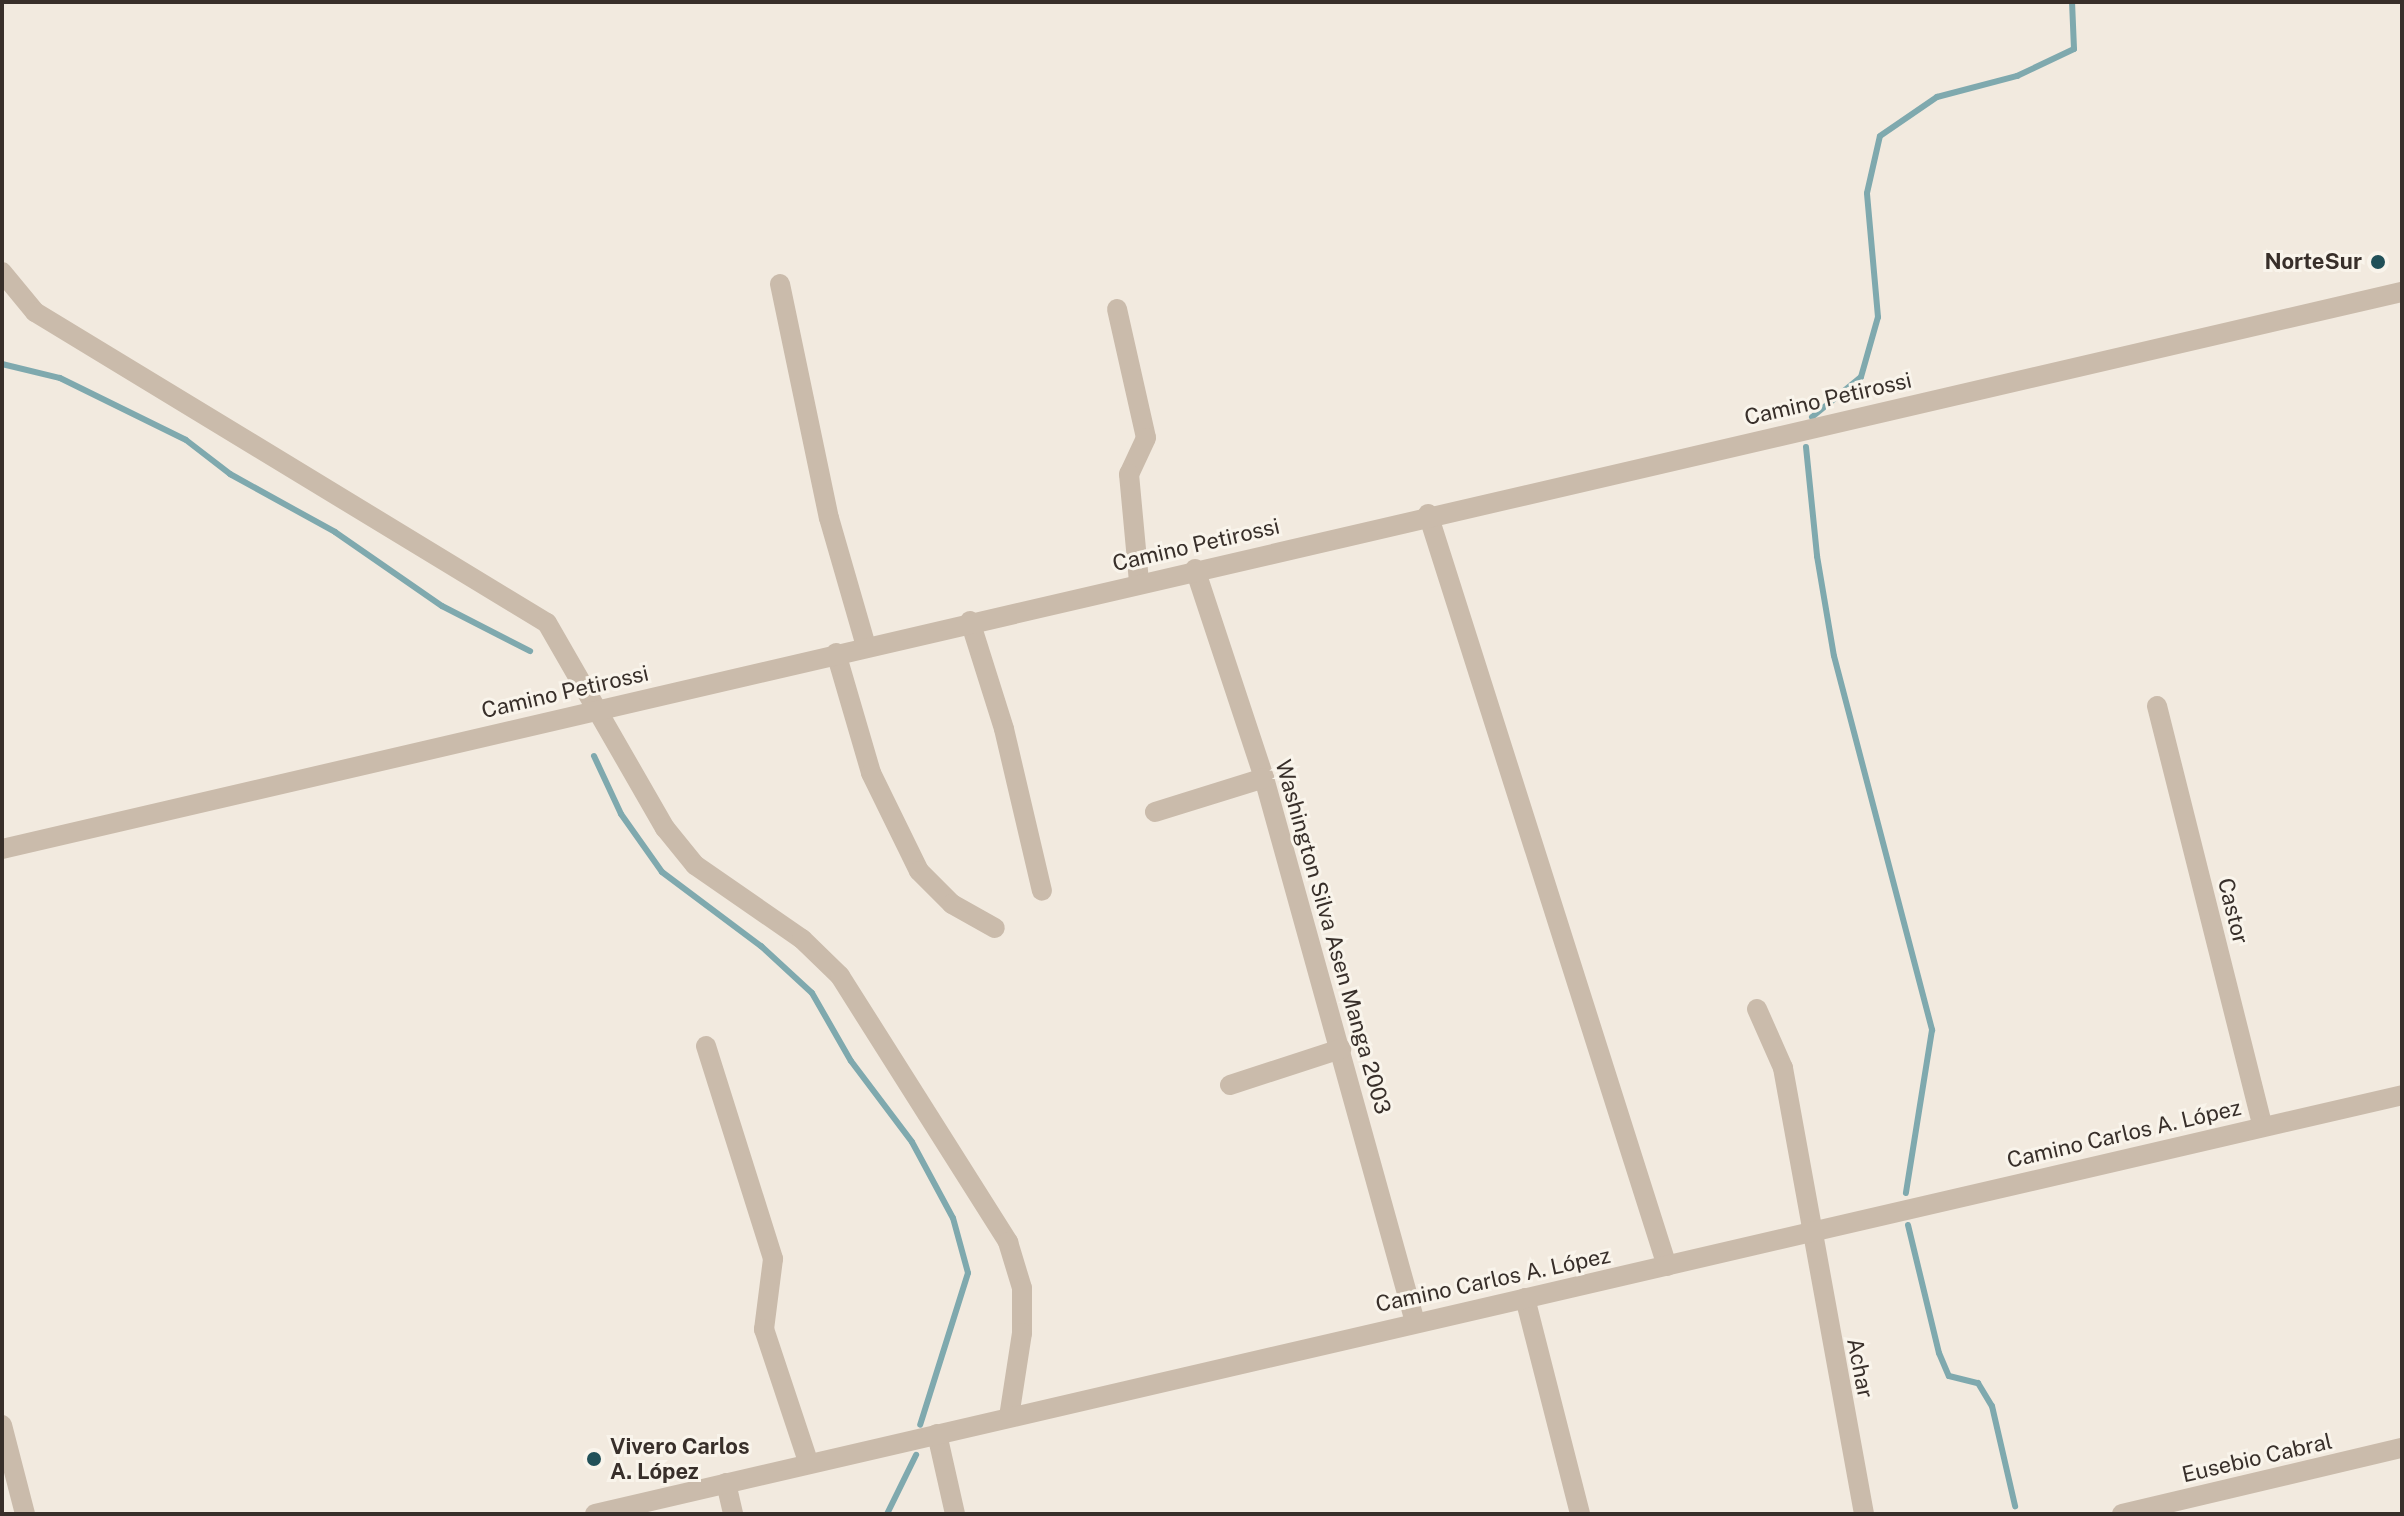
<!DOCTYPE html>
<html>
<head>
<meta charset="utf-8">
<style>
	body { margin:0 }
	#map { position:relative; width:2404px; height:1516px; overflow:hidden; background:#f2eadf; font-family:"Public Sans",sans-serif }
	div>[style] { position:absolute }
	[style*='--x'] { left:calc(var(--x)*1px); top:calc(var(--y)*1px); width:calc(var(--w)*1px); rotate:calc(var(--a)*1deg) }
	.stream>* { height:6px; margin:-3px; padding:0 3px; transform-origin:3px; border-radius:3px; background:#7fa9ae }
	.minor>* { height:20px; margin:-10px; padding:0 10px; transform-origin:10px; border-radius:10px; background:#cabbab }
	.dots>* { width:22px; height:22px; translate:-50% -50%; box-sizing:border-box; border:4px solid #f9f4eb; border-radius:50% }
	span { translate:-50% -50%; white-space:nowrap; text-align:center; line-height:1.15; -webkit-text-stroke:6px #f9f4eb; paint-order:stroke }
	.poi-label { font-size:22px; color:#382f2a; font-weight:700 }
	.right { translate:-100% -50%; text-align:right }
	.left { translate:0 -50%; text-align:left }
	.street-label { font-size:22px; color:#382f2a }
	.frame { position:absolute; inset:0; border:4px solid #382f2a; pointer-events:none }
</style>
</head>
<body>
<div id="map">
	<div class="stream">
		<i style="--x:2;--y:364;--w:60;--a:13.6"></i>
		<i style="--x:60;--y:378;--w:140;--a:26.2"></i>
		<i style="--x:186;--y:440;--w:56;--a:37.7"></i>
		<i style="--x:230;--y:474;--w:120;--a:28.9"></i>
		<i style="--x:335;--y:532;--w:130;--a:34.7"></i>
		<i style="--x:442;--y:606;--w:99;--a:27.1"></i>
		<i style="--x:1812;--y:417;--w:63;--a:-39.2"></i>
		<i style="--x:1861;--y:377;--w:62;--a:-74.2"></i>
		<i style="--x:1878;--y:317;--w:124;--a:-95.1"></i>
		<i style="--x:1867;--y:193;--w:58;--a:-77.2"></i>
		<i style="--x:1880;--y:136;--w:69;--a:-34.4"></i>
		<i style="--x:1937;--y:97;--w:83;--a:-14.7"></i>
		<i style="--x:2017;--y:76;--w:63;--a:-25.3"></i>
		<i style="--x:2074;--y:49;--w:47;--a:-92.4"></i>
		<i style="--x:1806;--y:447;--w:110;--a:84.2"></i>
		<i style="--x:1817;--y:556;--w:101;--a:80.4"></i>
		<i style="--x:1834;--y:656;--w:387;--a:75.3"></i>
		<i style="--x:1932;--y:1030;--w:165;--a:99.1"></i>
		<i style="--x:594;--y:756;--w:64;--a:65"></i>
		<i style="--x:621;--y:814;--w:71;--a:54.7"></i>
		<i style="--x:662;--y:872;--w:124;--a:36.8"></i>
		<i style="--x:761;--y:946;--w:69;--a:42.7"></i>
		<i style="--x:812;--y:993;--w:78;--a:60.2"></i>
		<i style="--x:851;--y:1061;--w:101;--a:53"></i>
		<i style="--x:912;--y:1142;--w:86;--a:61.7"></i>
		<i style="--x:953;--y:1218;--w:57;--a:74.7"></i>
		<i style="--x:968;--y:1273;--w:159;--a:107.5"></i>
		<i style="--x:1908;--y:1225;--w:132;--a:76.4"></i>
		<i style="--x:1939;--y:1353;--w:25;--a:67"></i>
		<i style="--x:1949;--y:1376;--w:30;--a:14"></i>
		<i style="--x:1978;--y:1383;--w:27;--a:59"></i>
		<i style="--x:1992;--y:1406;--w:103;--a:77"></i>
		<i style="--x:887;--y:1514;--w:66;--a:-63.8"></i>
	</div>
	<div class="minor">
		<i style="--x:2;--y:272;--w:52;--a:50.5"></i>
		<i style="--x:35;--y:312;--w:599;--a:31.28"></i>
		<i style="--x:547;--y:623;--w:237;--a:60.1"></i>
		<i style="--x:665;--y:828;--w:48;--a:51"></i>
		<i style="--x:695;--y:865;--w:130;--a:34.7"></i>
		<i style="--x:802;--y:939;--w:53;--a:44.2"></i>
		<i style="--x:840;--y:976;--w:315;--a:57.7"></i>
		<i style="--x:1008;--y:1242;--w:48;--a:73.1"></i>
		<i style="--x:1022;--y:1288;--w:45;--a:90"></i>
		<i style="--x:1022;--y:1333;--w:85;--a:98.8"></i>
		<i style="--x:780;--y:284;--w:239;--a:78.2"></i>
		<i style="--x:829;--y:518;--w:133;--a:73.9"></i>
		<i style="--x:1117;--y:309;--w:132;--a:77.3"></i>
		<i style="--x:1146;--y:438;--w:40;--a:115"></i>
		<i style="--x:1129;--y:474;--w:108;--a:84.7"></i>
		<i style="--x:1428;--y:514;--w:789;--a:72.37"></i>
		<i style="--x:1195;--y:569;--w:220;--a:71.7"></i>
		<i style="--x:1264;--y:778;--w:565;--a:74.49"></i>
		<i style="--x:970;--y:621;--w:113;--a:72.5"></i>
		<i style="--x:1004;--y:729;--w:166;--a:76.8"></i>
		<i style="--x:836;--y:653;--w:125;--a:73.7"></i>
		<i style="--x:871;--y:773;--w:109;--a:63.9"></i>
		<i style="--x:919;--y:871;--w:47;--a:45"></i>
		<i style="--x:952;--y:904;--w:49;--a:29.2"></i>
		<i style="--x:2157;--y:706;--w:434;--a:75.9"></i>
		<i style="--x:1155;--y:812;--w:114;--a:-17.3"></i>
		<i style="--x:2;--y:849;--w:2464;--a:-13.07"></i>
		<i style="--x:1757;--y:1009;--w:64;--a:66.2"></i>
		<i style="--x:1783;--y:1068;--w:453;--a:79.7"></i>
		<i style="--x:706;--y:1046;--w:223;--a:72.5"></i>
		<i style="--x:773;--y:1259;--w:71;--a:97.3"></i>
		<i style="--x:764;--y:1329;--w:142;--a:71.6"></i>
		<i style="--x:1230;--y:1085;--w:117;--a:-18"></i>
		<i style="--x:1525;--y:1298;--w:223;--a:75.7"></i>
		<i style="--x:2;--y:1425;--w:92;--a:75.5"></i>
		<i style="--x:937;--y:1434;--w:82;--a:77.3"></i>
		<i style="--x:726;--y:1483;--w:32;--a:77"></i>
		<i style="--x:595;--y:1514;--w:1855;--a:-13.05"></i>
		<i style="--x:2122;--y:1514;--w:288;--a:-13.3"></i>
	</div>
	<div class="dots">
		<i style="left:2378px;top:262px;background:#215058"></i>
		<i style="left:594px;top:1459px;background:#215058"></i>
	</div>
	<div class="poi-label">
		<span class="right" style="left:2362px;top:262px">NorteSur</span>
		<span class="left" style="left:610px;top:1459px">Vivero Carlos<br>A. López</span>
	</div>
	<div class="street-label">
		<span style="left:1828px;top:399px;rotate:-13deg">Camino Petirossi</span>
		<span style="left:1196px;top:545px;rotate:-13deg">Camino Petirossi</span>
		<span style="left:565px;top:692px;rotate:-13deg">Camino Petirossi</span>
		<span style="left:2233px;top:911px;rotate:76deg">Castor</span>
		<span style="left:1333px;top:937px;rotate:74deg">Washington Silva Asen Manga 2003</span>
		<span style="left:2124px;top:1134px;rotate:-13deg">Camino Carlos A. López</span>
		<span style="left:1493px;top:1280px;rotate:-12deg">Camino Carlos A. López</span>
		<span style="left:1860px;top:1368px;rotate:79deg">Achar</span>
		<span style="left:2257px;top:1458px;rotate:-13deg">Eusebio Cabral</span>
	</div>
	<div class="frame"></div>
</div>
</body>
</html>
